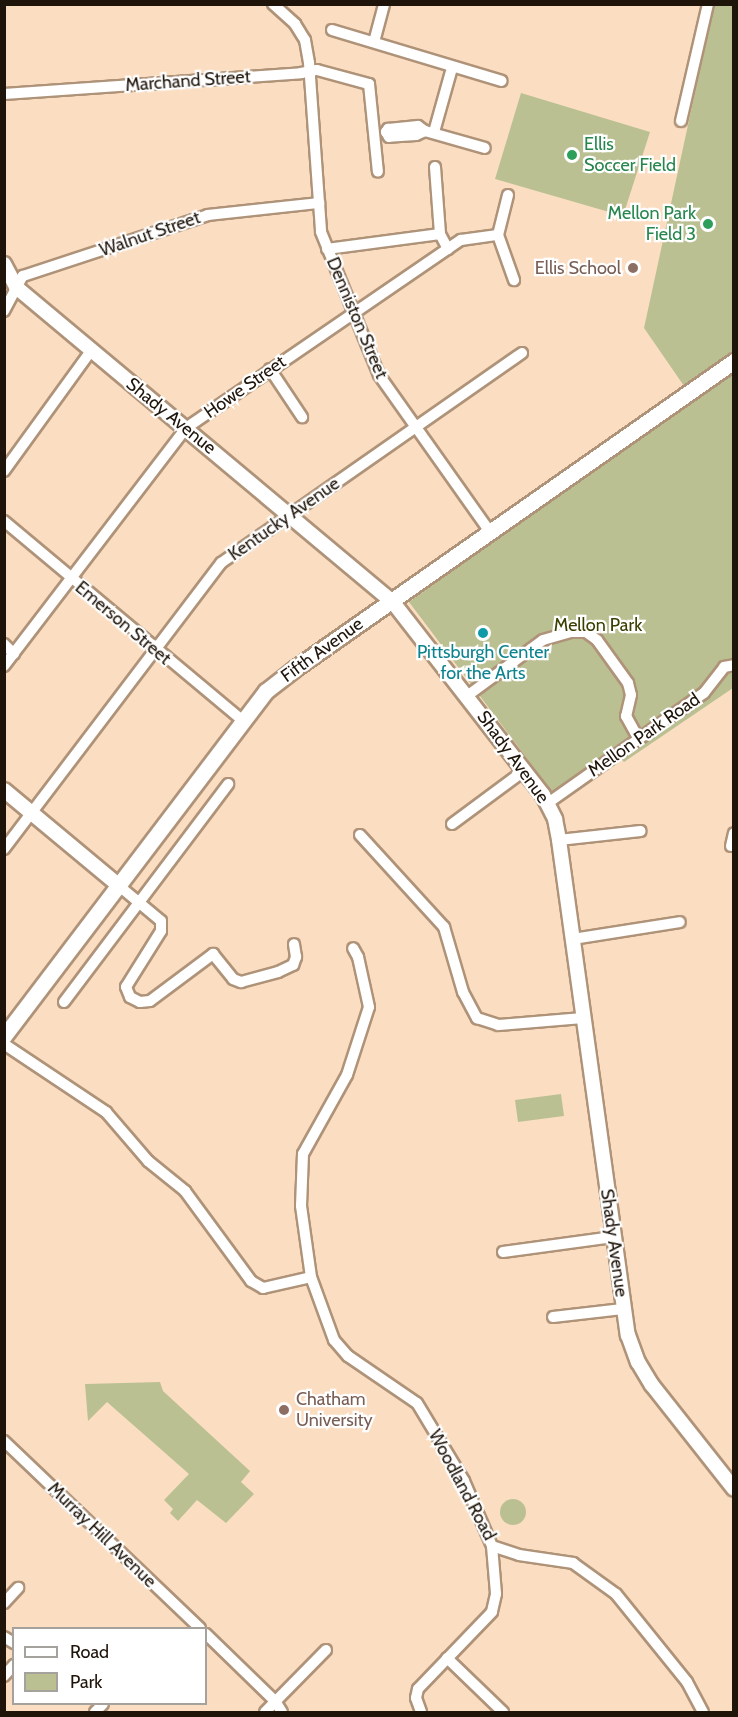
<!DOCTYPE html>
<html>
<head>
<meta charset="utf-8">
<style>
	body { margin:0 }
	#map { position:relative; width:738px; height:1717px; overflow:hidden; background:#fbdec2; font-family:Cabin,sans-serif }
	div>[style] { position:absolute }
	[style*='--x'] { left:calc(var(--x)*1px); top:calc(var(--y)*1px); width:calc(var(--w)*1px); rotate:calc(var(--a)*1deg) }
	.green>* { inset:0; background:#bbc092 }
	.round { border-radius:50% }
	.roads { filter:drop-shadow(2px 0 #af9379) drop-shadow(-2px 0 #af9379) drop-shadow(0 2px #af9379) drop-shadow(0 -2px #af9379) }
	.minor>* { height:10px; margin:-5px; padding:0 5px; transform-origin:5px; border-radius:5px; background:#fff }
	.major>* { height:14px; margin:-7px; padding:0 7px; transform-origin:7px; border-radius:7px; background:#fff }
	.highway>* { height:15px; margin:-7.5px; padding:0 7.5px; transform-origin:7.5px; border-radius:7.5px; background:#fff }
	.dots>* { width:16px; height:16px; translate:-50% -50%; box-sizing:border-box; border:3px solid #fff; border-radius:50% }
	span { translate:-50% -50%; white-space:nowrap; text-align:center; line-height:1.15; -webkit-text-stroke:4.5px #fff; paint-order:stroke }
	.street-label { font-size:18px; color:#1e140a }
	.leisure-label { font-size:18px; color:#27864d }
	.left { translate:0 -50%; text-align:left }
	.right { translate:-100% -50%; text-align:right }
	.education-label { font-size:18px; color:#785e54 }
	.park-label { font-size:18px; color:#3b3e00 }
	.culture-label { font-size:18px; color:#0d838f }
	.frame { position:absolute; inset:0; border:6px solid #1e140a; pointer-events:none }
	.legend { position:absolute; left:12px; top:1627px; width:195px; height:78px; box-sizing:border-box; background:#fff; border:2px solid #a5a19d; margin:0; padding:8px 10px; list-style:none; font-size:18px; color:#1e140a }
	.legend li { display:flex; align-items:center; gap:12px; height:30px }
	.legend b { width:30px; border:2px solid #a5a19d }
</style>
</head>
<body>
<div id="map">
	<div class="green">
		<i style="clip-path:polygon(714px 5px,733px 5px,733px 688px,624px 762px,620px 758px,559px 801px,409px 602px,693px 399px,644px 328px)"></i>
		<i style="clip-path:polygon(521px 93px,650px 132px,623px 216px,495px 179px)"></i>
		<i style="clip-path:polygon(561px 1094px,564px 1116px,518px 1122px,515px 1100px)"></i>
		<i style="clip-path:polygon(160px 1382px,163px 1391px,250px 1471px,241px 1482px,254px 1494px,226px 1523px,197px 1500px,178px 1521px,170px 1513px,173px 1509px,164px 1500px,189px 1474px,107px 1402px,88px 1421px,85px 1384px)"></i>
		<i class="round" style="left:500px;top:1499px;width:26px;height:26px"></i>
	</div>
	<div class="roads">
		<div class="minor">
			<i style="--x:273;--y:4;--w:30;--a:42"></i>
			<i style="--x:295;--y:24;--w:19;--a:58"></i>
			<i style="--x:305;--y:40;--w:23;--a:80"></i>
			<i style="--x:309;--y:63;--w:169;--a:85.9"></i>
			<i style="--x:321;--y:232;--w:154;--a:67.9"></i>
			<i style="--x:379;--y:375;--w:192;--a:54.7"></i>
			<i style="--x:332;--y:30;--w:177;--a:16.7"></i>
			<i style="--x:374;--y:42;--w:39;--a:-75"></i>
			<i style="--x:4;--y:94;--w:298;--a:-4"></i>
			<i style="--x:301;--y:73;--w:16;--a:-11"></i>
			<i style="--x:317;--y:70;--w:54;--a:15.1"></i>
			<i style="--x:369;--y:84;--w:88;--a:84.2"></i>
			<i style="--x:681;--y:121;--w:120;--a:-77"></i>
			<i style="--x:425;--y:131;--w:10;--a:156"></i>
			<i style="--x:416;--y:135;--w:27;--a:176"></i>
			<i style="--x:389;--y:137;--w:6;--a:-121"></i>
			<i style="--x:386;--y:132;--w:4;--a:-56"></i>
			<i style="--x:388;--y:129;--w:30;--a:-6"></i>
			<i style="--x:418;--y:126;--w:9;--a:36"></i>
			<i style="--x:425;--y:131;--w:62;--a:15.8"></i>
			<i style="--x:434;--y:132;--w:66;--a:-74.3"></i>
			<i style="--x:435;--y:167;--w:67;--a:85.7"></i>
			<i style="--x:440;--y:234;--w:17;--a:62"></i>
			<i style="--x:508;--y:195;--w:41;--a:104"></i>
			<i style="--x:498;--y:235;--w:48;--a:70.4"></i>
			<i style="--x:327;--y:249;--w:114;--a:-7.6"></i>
			<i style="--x:4;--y:311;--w:40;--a:-62"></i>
			<i style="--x:23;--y:276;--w:195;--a:-18.2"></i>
			<i style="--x:208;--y:215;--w:112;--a:-6.2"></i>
			<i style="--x:270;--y:369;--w:58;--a:56.3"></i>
			<i style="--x:4;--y:471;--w:148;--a:-54.1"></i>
			<i style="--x:4;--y:521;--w:313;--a:39.9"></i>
			<i style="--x:4;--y:644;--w:14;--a:45"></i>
			<i style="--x:4;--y:666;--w:300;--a:-52.6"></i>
			<i style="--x:186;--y:428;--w:333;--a:-34.4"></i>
			<i style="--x:461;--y:240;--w:37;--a:-8"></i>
			<i style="--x:467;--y:696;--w:94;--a:-36.4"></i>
			<i style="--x:543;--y:640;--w:29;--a:-16"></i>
			<i style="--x:571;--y:632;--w:15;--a:0"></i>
			<i style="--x:586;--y:632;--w:14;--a:36"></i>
			<i style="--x:597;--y:640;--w:53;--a:54.2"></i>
			<i style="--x:628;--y:683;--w:12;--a:76"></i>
			<i style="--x:631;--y:695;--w:22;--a:103"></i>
			<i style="--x:626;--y:716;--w:26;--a:61"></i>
			<i style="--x:548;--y:803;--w:191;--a:-35.2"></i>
			<i style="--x:704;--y:693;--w:33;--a:-52"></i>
			<i style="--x:724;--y:667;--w:10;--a:-11"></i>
			<i style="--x:452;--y:824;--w:91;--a:-36.5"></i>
			<i style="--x:360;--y:835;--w:125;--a:47.6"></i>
			<i style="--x:444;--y:927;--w:68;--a:73.7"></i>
			<i style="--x:463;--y:992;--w:30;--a:62"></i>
			<i style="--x:477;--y:1018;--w:22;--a:18"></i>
			<i style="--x:498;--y:1025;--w:86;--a:-4.7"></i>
			<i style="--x:559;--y:840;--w:82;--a:-6.3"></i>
			<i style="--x:731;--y:846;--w:13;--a:-77"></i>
			<i style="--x:4;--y:849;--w:359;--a:-52.8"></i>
			<i style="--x:221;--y:563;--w:367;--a:-34.9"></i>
			<i style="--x:118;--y:885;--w:56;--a:39.9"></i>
			<i style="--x:161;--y:921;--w:10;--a:90"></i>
			<i style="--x:161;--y:931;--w:66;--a:122"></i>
			<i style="--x:126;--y:987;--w:11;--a:68"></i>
			<i style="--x:130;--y:997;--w:11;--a:27"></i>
			<i style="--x:140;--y:1002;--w:10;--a:-6"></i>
			<i style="--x:150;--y:1001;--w:79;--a:-36.7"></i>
			<i style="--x:213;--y:954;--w:32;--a:51"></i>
			<i style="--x:233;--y:979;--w:9;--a:21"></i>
			<i style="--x:241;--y:982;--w:38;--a:-15"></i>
			<i style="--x:278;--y:972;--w:17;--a:-25"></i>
			<i style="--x:293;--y:965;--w:9;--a:-69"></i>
			<i style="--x:296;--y:957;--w:13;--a:-99"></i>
			<i style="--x:573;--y:939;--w:108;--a:-9"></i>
			<i style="--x:64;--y:1002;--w:273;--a:-53"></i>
			<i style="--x:4;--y:1044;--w:123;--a:33.7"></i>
			<i style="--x:106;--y:1112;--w:65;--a:49.4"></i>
			<i style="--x:148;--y:1161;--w:48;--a:39"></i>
			<i style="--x:185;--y:1191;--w:112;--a:53.7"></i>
			<i style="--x:251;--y:1281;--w:14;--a:30"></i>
			<i style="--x:263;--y:1288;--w:49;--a:-12.9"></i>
			<i style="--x:311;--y:1277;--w:67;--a:69.9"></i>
			<i style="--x:334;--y:1340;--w:21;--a:49"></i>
			<i style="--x:348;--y:1356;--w:83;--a:34.3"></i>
			<i style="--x:417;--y:1403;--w:91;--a:58.9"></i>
			<i style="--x:464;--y:1481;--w:71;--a:66.7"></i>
			<i style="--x:492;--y:1546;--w:48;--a:85.2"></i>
			<i style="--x:496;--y:1594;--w:18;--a:103"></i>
			<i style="--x:492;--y:1612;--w:107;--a:133.9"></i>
			<i style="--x:418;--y:1689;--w:9;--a:103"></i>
			<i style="--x:416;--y:1698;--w:15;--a:70"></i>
			<i style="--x:503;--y:1252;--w:111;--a:-7.8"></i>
			<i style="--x:311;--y:1277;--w:72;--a:-98"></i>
			<i style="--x:301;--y:1206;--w:52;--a:-87.8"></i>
			<i style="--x:303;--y:1154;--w:90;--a:-60.9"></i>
			<i style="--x:347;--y:1075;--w:71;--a:-72.1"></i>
			<i style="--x:369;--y:1007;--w:51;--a:-102.4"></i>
			<i style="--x:358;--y:957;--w:10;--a:-119"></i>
			<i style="--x:553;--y:1317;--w:70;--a:-6.5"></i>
			<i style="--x:4;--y:1441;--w:271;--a:43.7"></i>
			<i style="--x:492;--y:1546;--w:28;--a:18"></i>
			<i style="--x:519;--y:1555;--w:55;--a:8.4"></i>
			<i style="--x:573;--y:1563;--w:53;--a:35.8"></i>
			<i style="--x:616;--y:1594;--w:113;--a:51.1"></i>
			<i style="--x:687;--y:1682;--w:34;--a:62"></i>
			<i style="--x:4;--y:1603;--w:21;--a:-47"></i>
			<i style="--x:206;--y:1634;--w:96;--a:44.2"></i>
			<i style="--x:275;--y:1701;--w:13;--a:58"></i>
			<i style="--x:4;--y:1637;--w:12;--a:31"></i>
			<i style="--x:447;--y:1658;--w:78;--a:44"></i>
			<i style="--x:4;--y:1676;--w:15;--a:-48"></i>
			<i style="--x:95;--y:1712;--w:11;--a:-45"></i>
			<i style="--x:265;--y:1712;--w:87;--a:-45.5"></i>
		</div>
		<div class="major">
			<i style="--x:4;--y:264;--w:26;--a:62"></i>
			<i style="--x:16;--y:287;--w:490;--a:39.9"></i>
			<i style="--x:392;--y:601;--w:246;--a:52.1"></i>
			<i style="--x:543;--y:795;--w:27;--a:63"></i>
			<i style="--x:555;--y:819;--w:21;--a:79"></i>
			<i style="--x:559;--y:840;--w:500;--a:82.1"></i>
			<i style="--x:628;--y:1335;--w:29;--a:70"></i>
			<i style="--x:638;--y:1362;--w:27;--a:59"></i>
			<i style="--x:652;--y:1385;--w:132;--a:51.7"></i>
			<i style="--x:4;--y:790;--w:148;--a:39.8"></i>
		</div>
		<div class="highway">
			<i style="--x:4;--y:1036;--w:433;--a:-52.8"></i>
			<i style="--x:266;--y:691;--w:36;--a:-38"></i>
			<i style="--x:294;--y:669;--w:537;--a:-34.99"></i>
		</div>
	</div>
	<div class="dots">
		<i style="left:572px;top:155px;background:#2e9e5b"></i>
		<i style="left:708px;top:224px;background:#2e9e5b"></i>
		<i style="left:633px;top:268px;background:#8d6e63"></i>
		<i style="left:483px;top:633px;background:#0f9aa8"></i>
		<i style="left:284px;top:1410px;background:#8d6e63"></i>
	</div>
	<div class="street-label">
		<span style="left:188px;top:81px;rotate:-4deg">Marchand Street</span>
		<span style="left:150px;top:234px;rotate:-19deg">Walnut Street</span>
		<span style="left:357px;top:318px;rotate:67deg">Denniston Street</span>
		<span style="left:245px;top:387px;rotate:-35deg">Howe Street</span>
		<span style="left:171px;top:416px;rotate:39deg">Shady Avenue</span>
		<span style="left:284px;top:519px;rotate:-35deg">Kentucky Avenue</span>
		<span style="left:123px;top:623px;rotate:40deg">Emerson Street</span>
		<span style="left:322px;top:650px;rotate:-36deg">Fifth Avenue</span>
		<span style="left:644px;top:735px;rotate:-35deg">Mellon Park Road</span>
		<span style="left:513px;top:757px;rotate:54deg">Shady Avenue</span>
		<span style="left:614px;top:1243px;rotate:82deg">Shady Avenue</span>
		<span style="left:462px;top:1485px;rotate:62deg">Woodland Road</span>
		<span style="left:102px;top:1535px;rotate:44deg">Murray Hill Avenue</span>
	</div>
	<div class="leisure-label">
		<span class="left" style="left:584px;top:155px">Ellis<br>Soccer Field</span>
		<span class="right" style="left:696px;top:224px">Mellon Park<br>Field 3</span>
	</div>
	<div class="education-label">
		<span class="right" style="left:621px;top:268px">Ellis School</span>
		<span class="left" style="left:296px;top:1410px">Chatham<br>University</span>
	</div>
	<div class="park-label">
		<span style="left:598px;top:625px">Mellon Park</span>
	</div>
	<div class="culture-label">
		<span style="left:483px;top:663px">Pittsburgh Center<br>for the Arts</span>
	</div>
	<div class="frame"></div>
	<ul class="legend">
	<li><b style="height:8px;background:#fff"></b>Road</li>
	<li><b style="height:16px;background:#bbc092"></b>Park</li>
	</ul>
</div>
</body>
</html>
